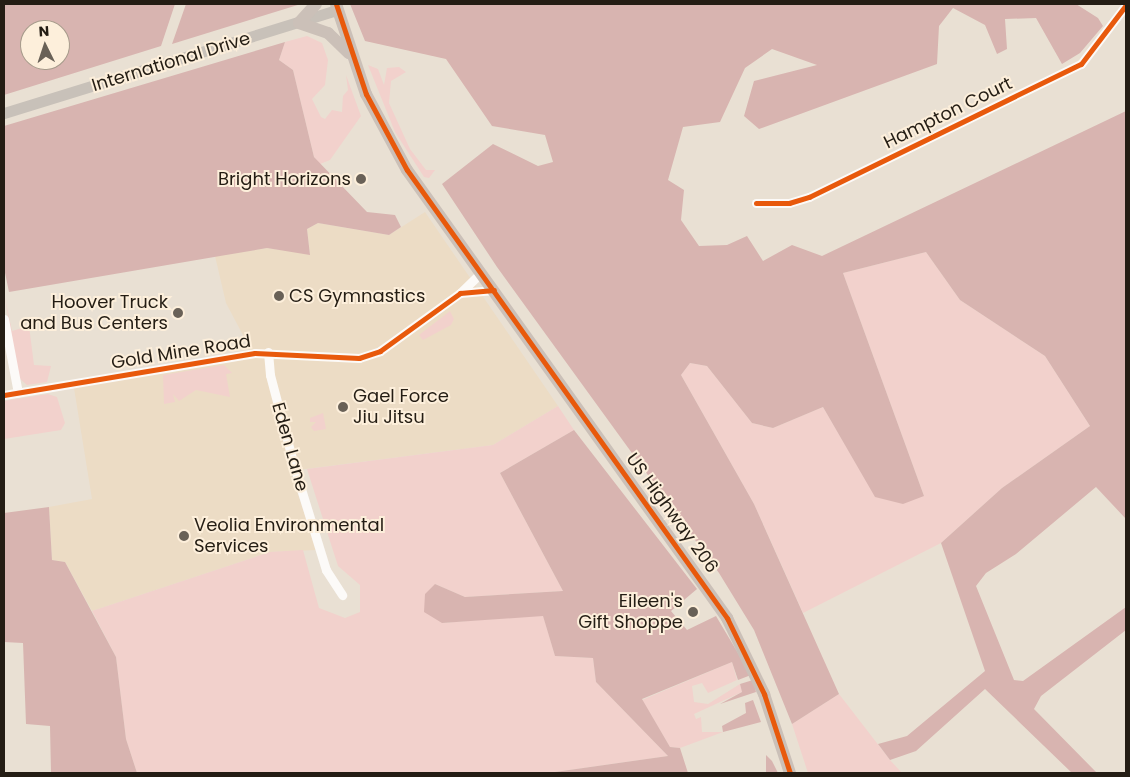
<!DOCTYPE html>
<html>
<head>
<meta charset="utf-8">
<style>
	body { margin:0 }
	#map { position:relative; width:1130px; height:777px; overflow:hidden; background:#e9e0d3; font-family:Poppins,sans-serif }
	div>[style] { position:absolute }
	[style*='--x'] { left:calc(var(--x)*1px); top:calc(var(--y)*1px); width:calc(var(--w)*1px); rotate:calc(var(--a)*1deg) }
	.built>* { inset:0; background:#ecdcc5 }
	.green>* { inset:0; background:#f2d1cc }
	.forest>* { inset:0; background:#d8b4b0 }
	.minor>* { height:9px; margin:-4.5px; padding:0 4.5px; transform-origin:4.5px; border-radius:4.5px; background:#fcfaf8 }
	.major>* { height:11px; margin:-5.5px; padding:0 5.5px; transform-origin:5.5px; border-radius:5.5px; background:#c8c1b9 }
	.highway>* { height:12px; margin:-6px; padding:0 6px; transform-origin:6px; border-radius:6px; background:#cbc0b8 }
	.cycleway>* { height:5px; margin:-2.5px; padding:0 2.5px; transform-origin:2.5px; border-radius:2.5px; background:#e8590c }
	.dots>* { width:14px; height:14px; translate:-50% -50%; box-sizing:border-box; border:2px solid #fdefdb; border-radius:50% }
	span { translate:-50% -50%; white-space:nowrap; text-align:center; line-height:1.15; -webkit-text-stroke:4px #fdefdb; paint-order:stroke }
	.street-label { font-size:18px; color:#241d14 }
	.poi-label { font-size:18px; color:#241d14 }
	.right { translate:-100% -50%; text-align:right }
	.left { translate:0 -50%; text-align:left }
	.frame { position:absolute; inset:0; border:5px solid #241d14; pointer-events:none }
	.north { position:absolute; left:20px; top:20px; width:50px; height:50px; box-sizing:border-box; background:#fdefdb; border:1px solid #a69b8b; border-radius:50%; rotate:356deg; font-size:14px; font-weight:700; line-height:20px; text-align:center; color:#241d14 }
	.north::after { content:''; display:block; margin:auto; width:18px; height:22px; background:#696157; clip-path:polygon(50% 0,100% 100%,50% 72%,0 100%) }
</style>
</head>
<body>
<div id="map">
	<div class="built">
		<i style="clip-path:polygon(425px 212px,558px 406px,493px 445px,290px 471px,317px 550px,270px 552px,92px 611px,65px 562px,52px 560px,49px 507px,92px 499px,74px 388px,254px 356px,226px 303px,215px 256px,267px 248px,310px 254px,307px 229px,318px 223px,389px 235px)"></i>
	</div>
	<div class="green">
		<i style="clip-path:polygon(307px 36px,322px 43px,328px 60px,325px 85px,312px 99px,321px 117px,325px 119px,332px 110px,342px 112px,343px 96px,348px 90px,346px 75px,361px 116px,330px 160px,320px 164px,314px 157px,293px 70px,279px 60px,285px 42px)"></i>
		<i style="clip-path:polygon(368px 65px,378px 69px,384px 85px,387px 68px,399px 67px,406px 72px,391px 81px,389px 103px,410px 149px,426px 170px,435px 170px,429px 178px,424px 177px,395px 132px)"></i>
		<i style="clip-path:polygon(926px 252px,960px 300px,1045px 356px,1090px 426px,1002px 488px,941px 543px,803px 613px,754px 504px,681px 375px,690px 363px,707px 366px,752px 423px,773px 428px,823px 407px,875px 496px,924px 496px,843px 273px)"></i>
		<i style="clip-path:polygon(4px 293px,12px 331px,29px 326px,34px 365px,51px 366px,47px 382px,27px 385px,19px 378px)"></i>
		<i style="clip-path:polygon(450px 311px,454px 319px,451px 325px,423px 340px,419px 335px)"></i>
		<i style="clip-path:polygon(224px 365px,232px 373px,226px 374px,230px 397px,196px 390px,179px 401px,173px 394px,175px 402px,164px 404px,163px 375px)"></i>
		<i style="clip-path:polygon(48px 394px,57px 397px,65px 423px,61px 430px,4px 439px,4px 401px)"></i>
		<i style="clip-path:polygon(558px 406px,574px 430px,500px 473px,563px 591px,465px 597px,435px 584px,442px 623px,543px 615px,555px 656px,593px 658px,596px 682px,668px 756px,548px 773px,137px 773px,126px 739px,116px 657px,92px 611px,270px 552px,303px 550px,319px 608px,345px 618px,360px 612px,360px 585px,338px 566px,307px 469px,493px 445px)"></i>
		<i style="clip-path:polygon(323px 413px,326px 429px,314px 431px,311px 427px,316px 422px,310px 422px,310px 418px)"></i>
		<i style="clip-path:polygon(732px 662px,737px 680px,708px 693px,702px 683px,692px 686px,694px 702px,708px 704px,740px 684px,742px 692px,694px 714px,696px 719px,701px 717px,702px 732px,723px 732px,680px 748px,670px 747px,642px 700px)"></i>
		<i style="clip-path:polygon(839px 694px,890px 760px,902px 773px,808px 773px,792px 724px)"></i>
	</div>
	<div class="forest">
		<i style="clip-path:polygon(evenodd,4px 4px,175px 4px,161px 46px,4px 95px,4px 4px,30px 30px,60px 30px,60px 60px,30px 60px,30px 30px)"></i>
		<i style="clip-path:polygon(186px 4px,301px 4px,172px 44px)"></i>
		<i style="clip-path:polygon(350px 4px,1076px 4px,1098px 18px,1103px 26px,1080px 53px,1062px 64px,1036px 18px,1005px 19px,1007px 49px,997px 54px,985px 25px,953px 8px,939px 26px,937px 64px,759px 129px,744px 116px,754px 81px,817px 65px,772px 49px,745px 68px,720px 122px,683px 127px,668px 180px,684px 190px,681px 220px,699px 246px,727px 245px,747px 236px,763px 261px,792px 245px,822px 256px,1126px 111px,1126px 519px,1096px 487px,1016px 554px,986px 573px,976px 586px,1014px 680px,1023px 681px,1126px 607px,1126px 630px,1041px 696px,1034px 709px,1097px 773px,1072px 773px,985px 689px,916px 751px,890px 760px,878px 744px,907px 736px,985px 671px,941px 543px,1002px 488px,1090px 426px,1045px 356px,960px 300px,926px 252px,843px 273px,924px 496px,903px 504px,875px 497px,823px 407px,773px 428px,752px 423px,707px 366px,690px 363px,681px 375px,754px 504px,839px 694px,792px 724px,754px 630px,719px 573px,497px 267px,442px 184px,493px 144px,538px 166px,553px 162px,545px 135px,492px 126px,446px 59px,365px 41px)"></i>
		<i style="clip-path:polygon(285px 42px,279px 60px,293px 70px,314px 157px,367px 212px,395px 215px,401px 227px,389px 235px,318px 223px,307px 229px,310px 255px,267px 248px,9px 292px,4px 268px,4px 126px)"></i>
		<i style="clip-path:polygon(574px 430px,697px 589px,671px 611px,687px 630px,716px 616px,751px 675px,738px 680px,732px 662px,642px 699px,670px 747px,680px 748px,688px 773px,548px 773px,668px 756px,596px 682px,593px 658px,555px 656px,543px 616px,442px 623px,424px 612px,425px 594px,435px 584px,465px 597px,563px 591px,500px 473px)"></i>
		<i style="clip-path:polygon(49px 507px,52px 560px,65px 562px,116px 657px,126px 739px,137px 773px,51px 773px,50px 726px,26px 724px,23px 643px,4px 642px,4px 513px)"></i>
		<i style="clip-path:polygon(753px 680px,756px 692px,720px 704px,742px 692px,740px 684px)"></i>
		<i style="clip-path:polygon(753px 700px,761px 722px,723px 732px,722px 726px,746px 713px,745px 703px)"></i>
		<i style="clip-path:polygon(766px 755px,772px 761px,778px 773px,766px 773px)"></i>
	</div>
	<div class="minor">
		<i style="--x:756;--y:203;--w:33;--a:0"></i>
		<i style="--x:789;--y:203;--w:21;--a:-17"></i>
		<i style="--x:809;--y:197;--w:303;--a:-26.1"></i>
		<i style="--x:1081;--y:64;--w:74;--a:-52.7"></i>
		<i style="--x:460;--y:293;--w:29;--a:-44"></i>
		<i style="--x:4;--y:319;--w:75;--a:79.3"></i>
		<i style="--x:268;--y:352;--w:23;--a:85"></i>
		<i style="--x:270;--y:375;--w:94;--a:75.2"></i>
		<i style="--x:294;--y:466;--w:109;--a:72.9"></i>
		<i style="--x:326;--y:570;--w:30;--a:57"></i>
		<i style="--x:4;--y:395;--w:254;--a:-9.5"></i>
		<i style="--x:255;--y:353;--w:104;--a:2.8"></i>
		<i style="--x:359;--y:358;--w:22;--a:-18"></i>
		<i style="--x:380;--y:351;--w:99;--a:-35.9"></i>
		<i style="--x:460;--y:293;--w:34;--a:-5"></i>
	</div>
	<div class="major">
		<i style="--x:4;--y:113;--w:349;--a:-17.2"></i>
	</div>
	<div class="highway">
		<i style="--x:316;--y:4;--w:25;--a:132"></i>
		<i style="--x:299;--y:23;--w:31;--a:19"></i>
		<i style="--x:328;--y:33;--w:29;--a:44"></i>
		<i style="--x:336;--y:4;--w:95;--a:71.6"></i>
		<i style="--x:366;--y:94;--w:86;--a:61.7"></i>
		<i style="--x:407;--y:170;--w:551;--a:54.46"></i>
		<i style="--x:727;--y:618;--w:85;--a:64"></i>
		<i style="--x:764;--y:694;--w:83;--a:71.8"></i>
	</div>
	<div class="cycleway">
		<i style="--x:336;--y:4;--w:95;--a:71.6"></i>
		<i style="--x:366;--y:94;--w:86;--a:61.7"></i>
		<i style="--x:407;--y:170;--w:551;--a:54.46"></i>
		<i style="--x:727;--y:618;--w:85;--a:64"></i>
		<i style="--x:764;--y:694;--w:83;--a:71.8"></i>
		<i style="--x:756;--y:203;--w:33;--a:0"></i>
		<i style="--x:789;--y:203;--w:21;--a:-17"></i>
		<i style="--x:809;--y:197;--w:303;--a:-26.1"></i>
		<i style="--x:1081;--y:64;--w:74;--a:-52.7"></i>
		<i style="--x:4;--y:395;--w:254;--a:-9.5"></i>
		<i style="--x:255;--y:353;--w:104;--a:2.8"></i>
		<i style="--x:359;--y:358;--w:22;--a:-18"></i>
		<i style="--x:380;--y:351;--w:99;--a:-35.9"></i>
		<i style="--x:460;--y:293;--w:34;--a:-5"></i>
	</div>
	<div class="dots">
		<i style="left:361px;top:179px;background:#696157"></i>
		<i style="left:279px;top:296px;background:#696157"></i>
		<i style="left:178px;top:313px;background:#696157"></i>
		<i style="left:343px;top:407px;background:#696157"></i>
		<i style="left:184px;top:536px;background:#696157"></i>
		<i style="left:693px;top:612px;background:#696157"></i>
	</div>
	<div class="street-label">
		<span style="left:171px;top:62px;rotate:-17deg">International Drive</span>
		<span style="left:948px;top:113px;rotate:-26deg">Hampton Court</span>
		<span style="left:181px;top:352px;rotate:-9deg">Gold Mine Road</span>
		<span style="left:290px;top:447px;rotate:74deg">Eden Lane</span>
		<span style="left:672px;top:513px;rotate:54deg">US Highway 206</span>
	</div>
	<div class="poi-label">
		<span class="right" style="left:351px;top:179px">Bright Horizons</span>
		<span class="left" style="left:289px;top:296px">CS Gymnastics</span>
		<span class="right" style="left:168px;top:313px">Hoover Truck<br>and Bus Centers</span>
		<span class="left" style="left:353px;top:407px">Gael Force<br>Jiu Jitsu</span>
		<span class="left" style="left:194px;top:536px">Veolia Environmental<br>Services</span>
		<span class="right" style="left:683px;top:612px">Eileen's<br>Gift Shoppe</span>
	</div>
	<div class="frame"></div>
	<div class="north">N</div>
</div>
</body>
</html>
